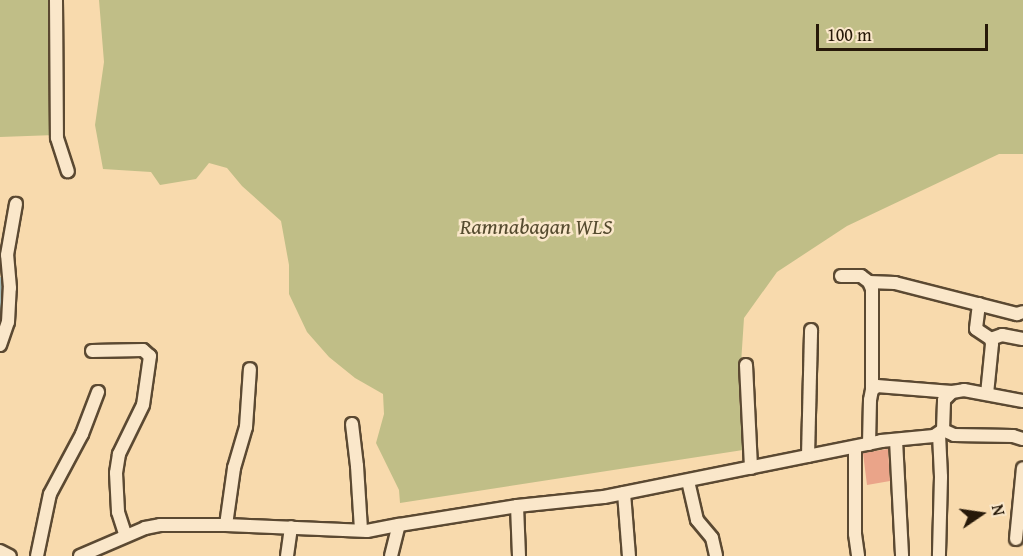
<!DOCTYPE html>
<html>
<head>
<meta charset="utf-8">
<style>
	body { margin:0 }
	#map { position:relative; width:1023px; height:556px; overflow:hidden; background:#f8daad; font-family:"Gentium Book Plus",serif }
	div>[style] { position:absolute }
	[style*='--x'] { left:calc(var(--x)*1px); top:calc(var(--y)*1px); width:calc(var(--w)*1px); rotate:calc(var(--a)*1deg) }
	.green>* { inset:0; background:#c0be87 }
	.water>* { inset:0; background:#a1b8b4 }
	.building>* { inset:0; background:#eaa489 }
	.roads { filter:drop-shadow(2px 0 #5b4932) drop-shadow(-2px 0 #5b4932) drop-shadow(0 2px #5b4932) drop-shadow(0 -2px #5b4932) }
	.street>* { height:12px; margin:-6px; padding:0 6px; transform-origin:6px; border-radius:6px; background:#fae7ca }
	span { translate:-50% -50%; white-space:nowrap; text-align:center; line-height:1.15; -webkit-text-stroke:5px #fae7ca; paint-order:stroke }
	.park-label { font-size:22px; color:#554b2f; font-style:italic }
	.north { position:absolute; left:951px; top:484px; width:60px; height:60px; -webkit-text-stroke:4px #fae7ca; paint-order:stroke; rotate:77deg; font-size:16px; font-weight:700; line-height:24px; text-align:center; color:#271909 }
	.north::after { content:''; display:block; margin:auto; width:21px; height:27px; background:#271909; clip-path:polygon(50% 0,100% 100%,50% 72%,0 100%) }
	.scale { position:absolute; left:816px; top:24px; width:172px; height:27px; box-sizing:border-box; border:3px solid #271909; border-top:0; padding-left:8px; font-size:18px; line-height:21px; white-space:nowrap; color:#271909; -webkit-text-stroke:4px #fae7ca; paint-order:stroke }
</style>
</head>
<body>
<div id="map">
	<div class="green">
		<i style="clip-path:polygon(0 0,52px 0,55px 135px,0 137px)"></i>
		<i style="clip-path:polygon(99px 0,1023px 0,1023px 154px,999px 154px,847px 226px,777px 272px,744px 318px,739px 394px,743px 450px,400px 503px,399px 490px,376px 443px,384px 414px,383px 394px,355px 378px,329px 357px,307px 332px,289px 294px,289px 265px,281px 221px,242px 186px,227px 168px,209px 163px,196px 179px,160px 185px,151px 172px,103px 169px,95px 125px,104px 62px)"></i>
	</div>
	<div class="water">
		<i style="clip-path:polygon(0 277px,6px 279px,7px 326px,0 331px)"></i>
	</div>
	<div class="building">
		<i style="clip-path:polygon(888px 449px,890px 481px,867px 485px,863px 453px)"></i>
	</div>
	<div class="roads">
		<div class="street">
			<i style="--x:56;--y:0;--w:138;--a:89.6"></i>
			<i style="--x:57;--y:138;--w:35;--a:72"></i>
			<i style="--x:841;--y:276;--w:20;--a:0"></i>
			<i style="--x:861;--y:276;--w:10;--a:37"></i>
			<i style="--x:869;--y:282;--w:8;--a:67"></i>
			<i style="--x:872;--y:289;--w:101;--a:90"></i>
			<i style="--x:869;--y:282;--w:26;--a:2"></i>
			<i style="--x:895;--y:283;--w:126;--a:14.3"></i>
			<i style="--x:1017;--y:314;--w:6;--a:-18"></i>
			<i style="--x:979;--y:304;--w:25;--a:97"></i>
			<i style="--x:976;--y:329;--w:18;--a:34"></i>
			<i style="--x:991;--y:339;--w:5;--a:79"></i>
			<i style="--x:992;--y:344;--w:50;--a:95.7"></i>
			<i style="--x:991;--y:339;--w:12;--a:-20"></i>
			<i style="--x:1002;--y:335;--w:21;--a:11"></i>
			<i style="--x:0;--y:345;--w:24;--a:-71"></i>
			<i style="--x:8;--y:322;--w:34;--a:-87"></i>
			<i style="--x:10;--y:288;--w:33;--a:-95"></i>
			<i style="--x:7;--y:255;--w:52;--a:-80"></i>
			<i style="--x:92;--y:351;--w:51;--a:-1.1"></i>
			<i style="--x:143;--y:350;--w:9;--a:41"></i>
			<i style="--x:150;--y:356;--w:49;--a:98.1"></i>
			<i style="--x:143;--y:405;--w:55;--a:116.1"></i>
			<i style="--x:119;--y:454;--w:19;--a:99"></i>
			<i style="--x:116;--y:473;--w:39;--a:87"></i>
			<i style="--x:118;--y:512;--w:25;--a:72"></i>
			<i style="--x:746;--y:365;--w:103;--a:87.2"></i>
			<i style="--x:352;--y:424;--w:42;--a:83.2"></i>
			<i style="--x:357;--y:466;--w:64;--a:86.4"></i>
			<i style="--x:943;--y:430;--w:12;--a:24"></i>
			<i style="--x:954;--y:435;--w:59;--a:1"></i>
			<i style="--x:1013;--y:436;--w:10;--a:17"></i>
			<i style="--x:939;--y:434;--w:43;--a:87.3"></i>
			<i style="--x:941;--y:477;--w:79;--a:91.5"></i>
			<i style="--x:896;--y:440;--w:116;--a:87"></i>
			<i style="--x:869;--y:444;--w:44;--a:-88.7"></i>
			<i style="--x:870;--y:400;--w:10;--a:-79"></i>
			<i style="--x:872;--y:390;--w:6;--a:-39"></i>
			<i style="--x:877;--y:386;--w:75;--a:4.6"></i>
			<i style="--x:855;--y:447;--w:87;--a:90"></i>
			<i style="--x:855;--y:534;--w:22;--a:82"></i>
			<i style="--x:808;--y:456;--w:126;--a:-88.6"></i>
			<i style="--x:688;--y:481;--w:40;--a:77"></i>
			<i style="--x:697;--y:520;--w:23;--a:50"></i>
			<i style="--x:712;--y:538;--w:18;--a:77"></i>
			<i style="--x:624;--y:493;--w:63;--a:85.5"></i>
			<i style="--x:517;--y:506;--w:50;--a:87.7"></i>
			<i style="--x:226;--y:525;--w:58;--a:-82"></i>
			<i style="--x:234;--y:468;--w:43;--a:-73.7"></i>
			<i style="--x:246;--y:427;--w:58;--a:-86.1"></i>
			<i style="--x:1016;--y:539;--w:71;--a:-84.4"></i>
			<i style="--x:0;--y:551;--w:11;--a:27"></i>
			<i style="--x:37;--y:556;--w:63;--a:-78.2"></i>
			<i style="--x:50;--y:494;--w:68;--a:-61.9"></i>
			<i style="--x:82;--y:434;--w:45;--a:-69.1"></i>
			<i style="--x:80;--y:556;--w:71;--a:-23.3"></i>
			<i style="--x:145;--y:528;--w:15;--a:-11"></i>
			<i style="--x:160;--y:525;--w:66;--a:0"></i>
			<i style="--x:226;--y:525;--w:141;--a:2.4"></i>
			<i style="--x:367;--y:531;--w:33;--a:-11"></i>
			<i style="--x:287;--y:556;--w:29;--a:-82"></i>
			<i style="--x:391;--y:556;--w:32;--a:-76"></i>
			<i style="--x:399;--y:525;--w:120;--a:-9.1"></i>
			<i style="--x:517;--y:506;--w:87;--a:-5.9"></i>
			<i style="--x:604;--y:497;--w:283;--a:-11.4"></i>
			<i style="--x:881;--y:441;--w:53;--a:-5.4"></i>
			<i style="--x:934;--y:436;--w:11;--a:-34"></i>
			<i style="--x:943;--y:430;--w:30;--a:-88"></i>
			<i style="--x:944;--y:400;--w:11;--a:-45"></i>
			<i style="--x:952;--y:392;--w:12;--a:-9"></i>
			<i style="--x:964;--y:390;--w:60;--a:10.6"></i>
		</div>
	</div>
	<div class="park-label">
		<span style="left:536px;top:227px">Ramnabagan WLS</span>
	</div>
	<div class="north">N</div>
	<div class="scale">100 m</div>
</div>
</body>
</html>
